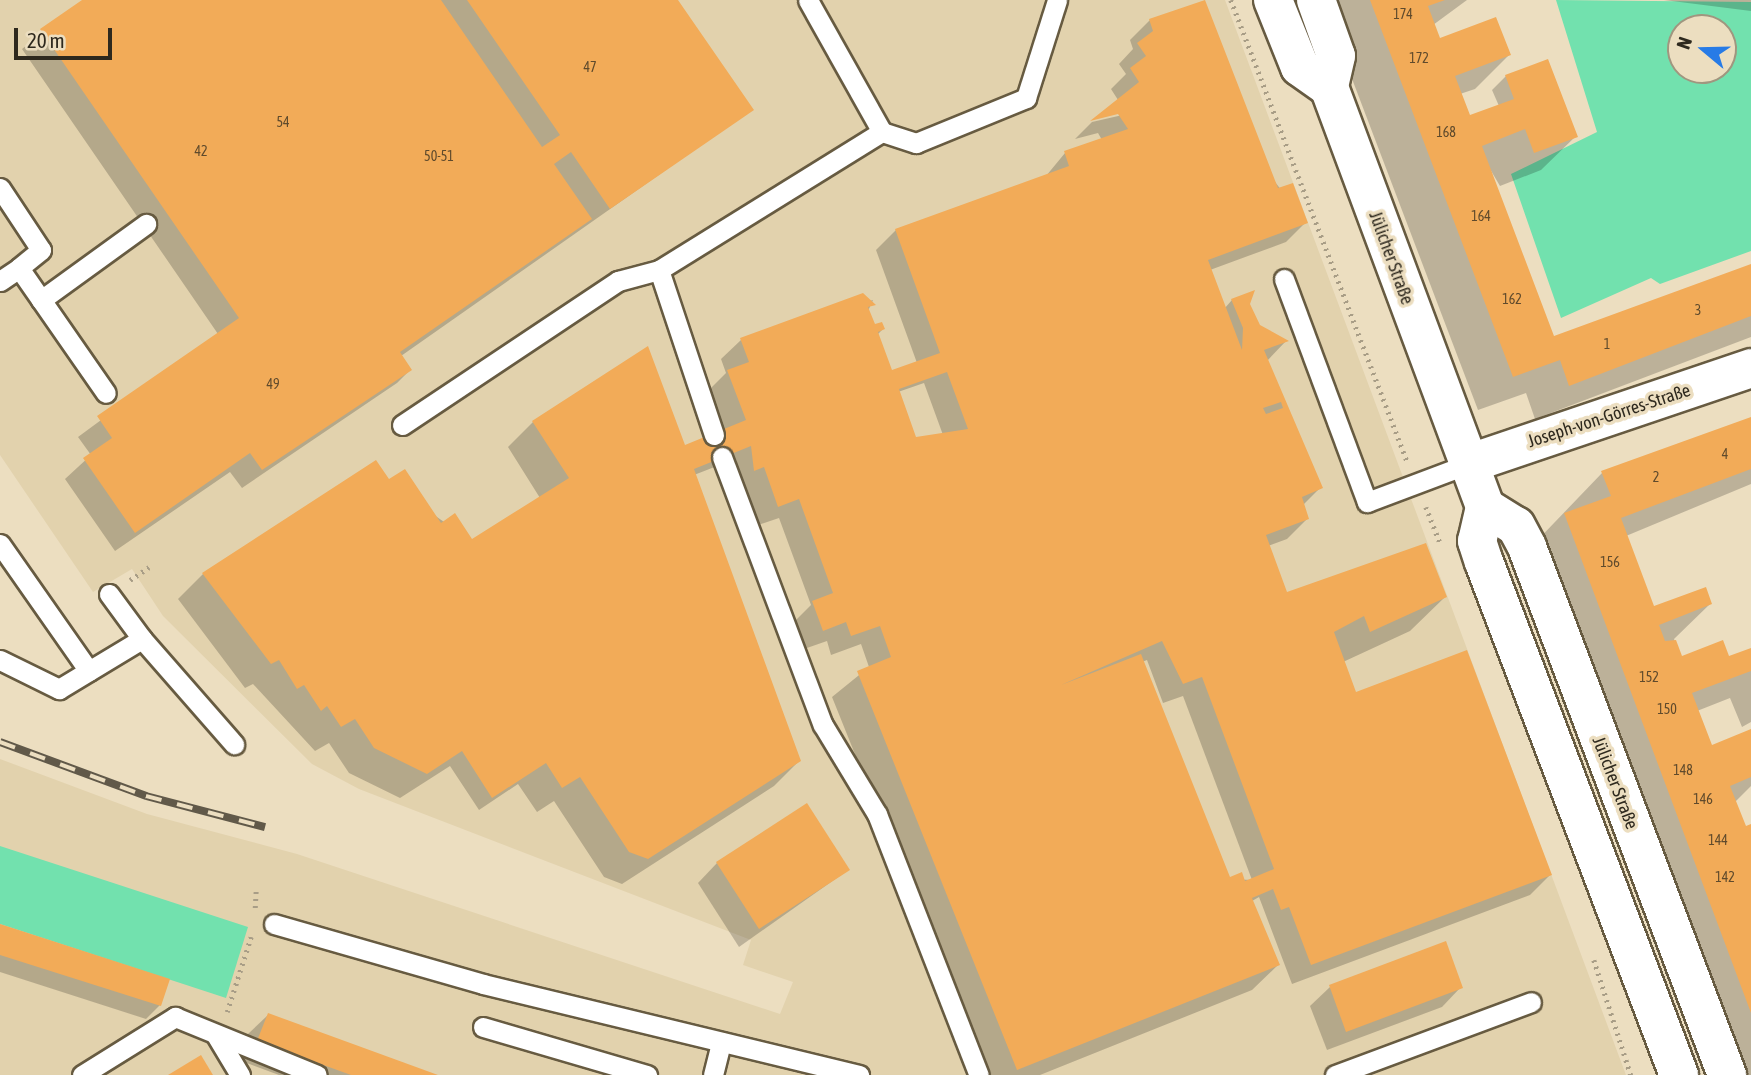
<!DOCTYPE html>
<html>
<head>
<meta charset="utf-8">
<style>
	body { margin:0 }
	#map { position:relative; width:1751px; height:1075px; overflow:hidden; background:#ecdec0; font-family:"Asap Condensed",sans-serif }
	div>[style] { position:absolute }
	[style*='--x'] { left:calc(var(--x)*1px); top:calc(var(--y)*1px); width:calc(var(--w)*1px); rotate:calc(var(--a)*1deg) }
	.built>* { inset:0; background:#e2d2ad }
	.green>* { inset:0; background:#72e1ae }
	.shadow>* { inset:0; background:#0003 }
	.building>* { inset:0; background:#f2ab58 }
	.path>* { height:4.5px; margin-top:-2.25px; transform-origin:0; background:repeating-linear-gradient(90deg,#a89d86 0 2px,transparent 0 7px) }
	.roads { filter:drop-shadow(2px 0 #675b41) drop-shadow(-2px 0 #675b41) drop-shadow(0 2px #675b41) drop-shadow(0 -2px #675b41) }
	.lane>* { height:19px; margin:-9.5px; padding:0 9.5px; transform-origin:9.5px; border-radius:9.5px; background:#fff }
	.secondary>* { height:38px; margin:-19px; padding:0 19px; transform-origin:19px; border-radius:19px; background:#fff }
	.rail>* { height:8px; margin-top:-4px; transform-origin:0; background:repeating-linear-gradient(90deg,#ecdec0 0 16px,#615949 0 32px); box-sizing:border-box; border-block:2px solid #615949 }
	span { translate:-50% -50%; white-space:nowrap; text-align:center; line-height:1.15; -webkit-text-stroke:7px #ecdec0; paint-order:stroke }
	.number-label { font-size:14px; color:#5f4a2c }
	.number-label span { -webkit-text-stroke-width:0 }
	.street-label { font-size:18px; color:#2e291e }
	.north { position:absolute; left:1667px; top:14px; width:70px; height:70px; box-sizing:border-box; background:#ecdec0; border:2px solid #a0967f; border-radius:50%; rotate:289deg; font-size:19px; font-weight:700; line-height:28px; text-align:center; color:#2e291e }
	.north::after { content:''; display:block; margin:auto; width:24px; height:32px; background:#277be6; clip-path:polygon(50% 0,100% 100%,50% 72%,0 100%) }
	.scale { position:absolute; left:14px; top:28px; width:98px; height:32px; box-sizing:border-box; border:4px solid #2e291e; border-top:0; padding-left:9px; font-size:21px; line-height:24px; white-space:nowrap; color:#2e291e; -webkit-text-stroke:5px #ecdec0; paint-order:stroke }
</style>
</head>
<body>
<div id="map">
	<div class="built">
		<i style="clip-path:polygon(0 0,1225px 0,1626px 1075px,0 1075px,0 759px,147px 814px,297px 854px,780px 1014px,793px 982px,743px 965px,751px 940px,359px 789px,312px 764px,163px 616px,132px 569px,93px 592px,0 455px)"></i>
	</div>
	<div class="green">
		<i style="clip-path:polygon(evenodd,1556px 0,1751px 2px,1751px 251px,1660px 284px,1651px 278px,1561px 318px,1511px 174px,1597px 132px,1556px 0,1723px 28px,1723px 70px,1681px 70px,1681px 28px,1723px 28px)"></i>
		<i style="clip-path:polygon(0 846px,248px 927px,226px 998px,0 924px)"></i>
	</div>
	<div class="shadow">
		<i style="clip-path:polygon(85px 0,676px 0,751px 110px,401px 356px,410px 370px,397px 383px,242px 488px,230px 472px,115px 551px,65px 479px,91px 455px,78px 437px,218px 334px,22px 49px)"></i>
		<i style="clip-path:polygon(1322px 0,1467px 0,1433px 25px,1439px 40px,1509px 55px,1475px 89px,1460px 94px,1469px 118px,1499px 106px,1492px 90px,1506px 76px,1576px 136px,1541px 170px,1500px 186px,1487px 164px,1553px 338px,1751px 266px,1751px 337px,1535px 419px,1526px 393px,1478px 410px)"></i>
		<i style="clip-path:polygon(1664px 0,1751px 0,1751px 11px)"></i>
		<i style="clip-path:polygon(evenodd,1150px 20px,1306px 222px,1286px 242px,1210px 270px,1224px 309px,1232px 300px,1249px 305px,1258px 326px,1286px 341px,1267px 361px,1320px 488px,1303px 505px,1307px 519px,1287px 539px,1268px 546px,1285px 595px,1445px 597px,1410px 631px,1343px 662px,1355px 694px,1550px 875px,1530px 895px,1292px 984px,1259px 897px,1252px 901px,1278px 965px,1252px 990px,1040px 1075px,984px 1075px,832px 697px,869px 667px,861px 644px,831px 655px,827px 641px,804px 649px,794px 622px,811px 605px,779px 518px,758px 525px,744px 486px,735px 489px,730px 461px,694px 475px,799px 761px,774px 786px,622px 884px,604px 877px,554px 801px,537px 812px,518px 784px,479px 810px,450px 766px,400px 798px,349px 773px,329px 743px,315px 751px,253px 684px,245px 688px,178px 599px,203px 574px,388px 482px,472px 542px,540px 498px,508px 447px,533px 422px,684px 447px,724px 433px,708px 391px,726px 373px,721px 359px,741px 340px,873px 300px,868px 311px,874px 326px,883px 329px,877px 335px,891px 373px,917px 363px,876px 250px,896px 230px,1046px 176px,1065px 153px,1102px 140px,1098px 133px,1075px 139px,1092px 122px,1127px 114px,1111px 89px,1126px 74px,1119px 64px,1133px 49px,1130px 40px,1150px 20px,924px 383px,943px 435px,915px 439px,898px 392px,924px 383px,1150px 20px,1147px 660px,1163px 703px,1183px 696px,1252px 880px,1229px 879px,1142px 662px,1147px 660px)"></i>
		<i style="clip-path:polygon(1751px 419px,1751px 484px,1626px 536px,1653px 608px,1710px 604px,1674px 639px,1681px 658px,1728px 658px,1751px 650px,1751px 722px,1742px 727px,1730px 698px,1697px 711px,1711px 747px,1751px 731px,1751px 786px,1735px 802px,1745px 828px,1751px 826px,1751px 1075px,1727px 1075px,1530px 548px,1602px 473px)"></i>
		<i style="clip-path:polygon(717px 863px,848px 870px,739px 947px,698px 883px)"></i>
		<i style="clip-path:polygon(0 926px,160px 1005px,146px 1019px,0 972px)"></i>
		<i style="clip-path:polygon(1330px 987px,1461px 987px,1442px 1007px,1327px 1050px,1310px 1006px)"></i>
		<i style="clip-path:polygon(268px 1015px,434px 1075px,279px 1075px,239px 1060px,248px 1034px)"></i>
	</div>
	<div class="building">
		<i style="clip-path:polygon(82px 0,441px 0,542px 147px,560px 135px,467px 0,678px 0,754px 110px,610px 209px,571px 152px,554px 164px,592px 219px,400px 352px,412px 370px,262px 470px,250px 453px,135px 533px,83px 458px,112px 438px,97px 416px,239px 318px,40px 29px)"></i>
		<i style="clip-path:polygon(evenodd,1205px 0,1278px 188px,1293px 183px,1308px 223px,1208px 260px,1242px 350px,1243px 328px,1231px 299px,1255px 290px,1250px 304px,1260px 325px,1289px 341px,1264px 350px,1323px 488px,1302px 497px,1309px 519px,1266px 535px,1287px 592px,1426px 543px,1447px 597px,1370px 632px,1364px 616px,1334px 632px,1356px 692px,1467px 650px,1552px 875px,1311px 965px,1289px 907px,1281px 910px,1273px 889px,1252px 898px,1280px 965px,1017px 1070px,857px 671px,891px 657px,880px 626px,851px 636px,846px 622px,823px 631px,812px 601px,833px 593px,799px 499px,778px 507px,764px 467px,754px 471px,751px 446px,694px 469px,801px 761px,648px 859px,629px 852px,580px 777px,562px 788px,546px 763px,492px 798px,462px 751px,427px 774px,374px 748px,355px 719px,341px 727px,327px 706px,321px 711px,304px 685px,297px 689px,279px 660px,271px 664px,202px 573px,376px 460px,389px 479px,405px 469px,441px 523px,455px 513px,472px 539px,569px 478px,532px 421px,648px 346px,685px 445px,746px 420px,727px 370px,749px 362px,740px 338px,863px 293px,876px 305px,868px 307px,875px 324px,882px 322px,885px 329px,878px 332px,892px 370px,940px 353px,895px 229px,1069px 166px,1064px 151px,1128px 129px,1118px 114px,1090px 121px,1139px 82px,1130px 68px,1146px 56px,1137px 43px,1153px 31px,1149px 19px,1205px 0,947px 372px,968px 429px,916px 437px,899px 389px,947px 372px,1205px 0,1281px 402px,1283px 408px,1266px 414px,1263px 408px,1281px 402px,1205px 0,1162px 641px,1183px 684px,1202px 677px,1274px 869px,1245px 881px,1242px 872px,1230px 877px,1141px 654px,1061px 685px,1162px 641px)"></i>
		<i style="clip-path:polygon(1370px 0,1445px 0,1428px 6px,1440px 38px,1496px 17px,1511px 55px,1455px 76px,1470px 115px,1514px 99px,1505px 75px,1548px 59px,1578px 137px,1534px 153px,1525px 129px,1482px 146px,1554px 336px,1751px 264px,1751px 316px,1569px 386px,1560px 360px,1513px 377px)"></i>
		<i style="clip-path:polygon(1751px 417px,1751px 469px,1621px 518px,1654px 606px,1706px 587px,1712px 604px,1659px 625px,1665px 641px,1676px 640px,1682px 656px,1723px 640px,1729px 656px,1751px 648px,1751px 671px,1692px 693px,1712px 745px,1751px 729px,1751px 777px,1730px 786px,1746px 826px,1751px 824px,1751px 1013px,1564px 513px,1611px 496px,1601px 471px)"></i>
		<i style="clip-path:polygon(807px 803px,850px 870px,759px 929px,716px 862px)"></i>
		<i style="clip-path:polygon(0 924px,170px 979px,161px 1006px,0 955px)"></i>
		<i style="clip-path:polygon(1446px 941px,1463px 988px,1346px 1032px,1329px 985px)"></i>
		<i style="clip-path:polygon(268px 1013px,438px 1075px,351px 1075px,257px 1041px)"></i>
		<i style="clip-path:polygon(201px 1055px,213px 1075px,168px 1075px)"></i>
	</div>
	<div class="path">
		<i style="--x:1231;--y:0;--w:493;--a:69.1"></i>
		<i style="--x:1426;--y:507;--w:41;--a:68.5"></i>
		<i style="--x:130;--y:580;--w:23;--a:-34"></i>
		<i style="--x:255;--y:908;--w:19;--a:-87"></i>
		<i style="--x:1594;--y:960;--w:121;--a:72.2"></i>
		<i style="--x:227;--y:1012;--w:79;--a:-72.3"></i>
	</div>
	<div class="roads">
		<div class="lane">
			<i style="--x:882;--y:132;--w:36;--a:18"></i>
			<i style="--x:916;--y:143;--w:119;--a:-22.2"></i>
			<i style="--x:1026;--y:98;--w:103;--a:-72.4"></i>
			<i style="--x:0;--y:188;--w:74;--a:56.5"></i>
			<i style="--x:41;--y:250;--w:28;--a:141"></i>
			<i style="--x:1284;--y:279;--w:238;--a:69.6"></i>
			<i style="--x:1367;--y:502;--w:108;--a:-20.6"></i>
			<i style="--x:0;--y:281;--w:23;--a:-34"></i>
			<i style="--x:19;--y:268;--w:152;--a:55.2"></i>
			<i style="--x:41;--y:300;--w:130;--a:-35.9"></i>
			<i style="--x:402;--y:425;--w:260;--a:-33.7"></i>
			<i style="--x:618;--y:281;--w:42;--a:-15"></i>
			<i style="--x:714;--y:435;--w:174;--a:-108.4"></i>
			<i style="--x:659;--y:270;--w:262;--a:-31.8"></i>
			<i style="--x:882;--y:132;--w:151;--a:-119.3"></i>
			<i style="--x:722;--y:457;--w:286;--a:69.4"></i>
			<i style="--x:823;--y:725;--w:104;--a:58.8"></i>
			<i style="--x:877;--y:814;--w:280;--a:68.7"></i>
			<i style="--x:0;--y:544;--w:155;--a:55"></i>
			<i style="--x:109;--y:594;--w:56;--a:53.7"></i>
			<i style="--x:0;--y:660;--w:66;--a:26.2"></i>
			<i style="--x:59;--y:689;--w:97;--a:-31.1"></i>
			<i style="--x:142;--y:639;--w:140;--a:48.8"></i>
			<i style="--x:274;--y:924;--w:217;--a:16"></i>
			<i style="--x:483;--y:984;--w:387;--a:13.6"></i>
			<i style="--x:483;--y:1027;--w:171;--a:16.3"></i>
			<i style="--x:216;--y:1035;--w:47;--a:59"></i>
			<i style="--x:82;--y:1075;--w:110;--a:-31.9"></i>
			<i style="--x:175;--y:1017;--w:153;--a:22.2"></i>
			<i style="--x:713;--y:1075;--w:34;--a:-76"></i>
			<i style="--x:1335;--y:1075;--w:209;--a:-20.4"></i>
		</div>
		<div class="secondary">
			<i style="--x:1273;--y:0;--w:72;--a:68.1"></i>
			<i style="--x:1300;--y:67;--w:35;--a:35"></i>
			<i style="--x:1316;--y:0;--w:59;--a:70.3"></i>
			<i style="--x:1336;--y:56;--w:32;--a:103"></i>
			<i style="--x:1329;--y:87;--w:448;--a:69.6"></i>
			<i style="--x:1485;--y:507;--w:35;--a:103"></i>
			<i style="--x:1477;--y:541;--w:22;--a:72"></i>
			<i style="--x:1484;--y:562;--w:549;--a:69.19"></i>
			<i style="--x:1468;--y:464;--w:299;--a:-18.7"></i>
			<i style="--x:1485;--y:507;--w:36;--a:32"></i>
			<i style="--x:1516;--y:526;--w:24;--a:62"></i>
			<i style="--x:1527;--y:547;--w:565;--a:69.25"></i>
		</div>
	</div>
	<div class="rail">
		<i style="--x:0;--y:742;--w:156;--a:20.3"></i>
		<i style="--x:146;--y:796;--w:123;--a:14.6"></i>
	</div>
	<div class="number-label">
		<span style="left:1403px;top:14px">174</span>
		<span style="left:1419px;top:58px">172</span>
		<span style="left:590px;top:67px">47</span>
		<span style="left:283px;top:122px">54</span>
		<span style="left:1446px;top:132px">168</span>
		<span style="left:201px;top:151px">42</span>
		<span style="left:439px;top:156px">50-51</span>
		<span style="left:1481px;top:216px">164</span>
		<span style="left:1512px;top:299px">162</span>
		<span style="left:1698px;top:310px">3</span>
		<span style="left:1607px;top:344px">1</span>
		<span style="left:273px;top:384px">49</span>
		<span style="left:1725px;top:454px">4</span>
		<span style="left:1656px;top:477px">2</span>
		<span style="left:1610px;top:562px">156</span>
		<span style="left:1649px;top:677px">152</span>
		<span style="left:1667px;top:709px">150</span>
		<span style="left:1683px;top:770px">148</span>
		<span style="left:1703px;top:799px">146</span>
		<span style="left:1718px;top:840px">144</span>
		<span style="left:1725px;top:877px">142</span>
	</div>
	<div class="street-label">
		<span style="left:1391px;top:258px;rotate:70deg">Jülicher Straße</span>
		<span style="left:1609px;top:416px;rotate:-18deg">Joseph-von-Görres-Straße</span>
		<span style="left:1615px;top:783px;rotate:69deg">Jülicher Straße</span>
	</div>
	<div class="north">N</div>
	<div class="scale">20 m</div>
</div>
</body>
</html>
